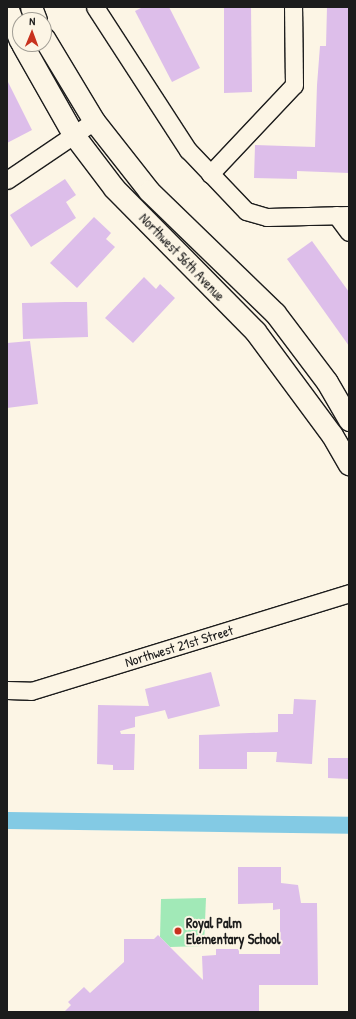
<!DOCTYPE html>
<html>
<head>
<meta charset="utf-8">
<style>
	body { margin:0 }
	#map { position:relative; width:356px; height:1019px; overflow:hidden; background:#fcf5e5; font-family:"Patrick Hand",sans-serif }
	div>[style] { position:absolute }
	[style*='--x'] { left:calc(var(--x)*1px); top:calc(var(--y)*1px); width:calc(var(--w)*1px); rotate:calc(var(--a)*1deg) }
	.green>* { inset:0; background:#a1e9b7 }
	.canal>* { height:17px; margin:-8.5px; padding:0 8.5px; transform-origin:8.5px; border-radius:8.5px; background:#83cae4 }
	.building>* { inset:0; background:#ddbeea }
	.roads { filter:drop-shadow(1px 0 #1c1c1c) drop-shadow(-1px 0 #1c1c1c) drop-shadow(0 1px #1c1c1c) drop-shadow(0 -1px #1c1c1c) }
	.minor>* { height:17px; margin:-8.5px; padding:0 8.5px; transform-origin:8.5px; border-radius:8.5px; background:#fcf5e5 }
	.tertiary>* { height:21px; margin:-10.5px; padding:0 10.5px; transform-origin:10.5px; border-radius:10.5px; background:#fcf5e5 }
	.dots>* { width:11px; height:11px; translate:-50% -50%; box-sizing:border-box; border:2px solid #fcf5e5; border-radius:50% }
	span { translate:-50% -50%; white-space:nowrap; text-align:center; line-height:1.15; -webkit-text-stroke:4px #fcf5e5; paint-order:stroke }
	.street-label { font-size:14px; color:#1c1c1c }
	.poi-label { font-size:14px; color:#1c1c1c; font-weight:700 }
	.left { translate:0 -50%; text-align:left }
	.frame { position:absolute; inset:0; border:8px solid #1c1c1c; pointer-events:none }
	.north { position:absolute; left:12px; top:12px; width:40px; height:40px; box-sizing:border-box; background:#fcf5e5; border:1px solid #a29e95; border-radius:50%; rotate:1deg; font-size:11px; font-weight:700; line-height:16px; text-align:center; color:#1c1c1c }
	.north::after { content:''; display:block; margin:auto; width:14px; height:18px; background:#c8321e; clip-path:polygon(50% 0,100% 100%,50% 72%,0 100%) }
</style>
</head>
<body>
<div id="map">
	<div class="green">
		<i style="clip-path:polygon(206px 898px,204px 946px,170px 947px,160px 937px,161px 899px)"></i>
	</div>
	<div class="canal">
		<i style="--x:7;--y:820;--w:342;--a:0.8"></i>
	</div>
	<div class="building">
		<i style="clip-path:polygon(143px 7px,169px 7px,200px 68px,172px 82px,135px 11px)"></i>
		<i style="clip-path:polygon(224px 7px,251px 7px,252px 92px,224px 93px)"></i>
		<i style="clip-path:polygon(327px 7px,349px 7px,349px 173px,297px 171px,297px 179px,254px 178px,255px 145px,315px 147px,317px 85px,320px 46px,326px 46px)"></i>
		<i style="clip-path:polygon(7px 80px,32px 130px,7px 143px)"></i>
		<i style="clip-path:polygon(65px 179px,76px 195px,66px 202px,76px 218px,31px 247px,10px 215px)"></i>
		<i style="clip-path:polygon(94px 217px,111px 233px,106px 239px,115px 247px,77px 288px,50px 263px)"></i>
		<i style="clip-path:polygon(312px 241px,349px 292px,349px 346px,287px 259px)"></i>
		<i style="clip-path:polygon(144px 277px,156px 289px,160px 284px,175px 298px,133px 343px,105px 318px)"></i>
		<i style="clip-path:polygon(65px 302px,87px 302px,88px 337px,23px 339px,22px 303px)"></i>
		<i style="clip-path:polygon(30px 341px,38px 404px,7px 408px,7px 343px)"></i>
		<i style="clip-path:polygon(211px 672px,220px 706px,168px 719px,165px 710px,135px 717px,135px 727px,120px 731px,121px 734px,135px 734px,134px 770px,113px 770px,113px 765px,97px 764px,98px 705px,149px 706px,145px 689px)"></i>
		<i style="clip-path:polygon(294px 699px,316px 700px,312px 764px,276px 762px,277px 752px,247px 752px,247px 769px,199px 769px,199px 735px,278px 732px,278px 714px,293px 714px)"></i>
		<i style="clip-path:polygon(328px 758px,349px 758px,349px 779px,328px 778px)"></i>
		<i style="clip-path:polygon(238px 867px,281px 867px,281px 883px,298px 885px,301px 903px,317px 903px,318px 985px,259px 985px,259px 1012px,64px 1012px,71px 1005px,68px 1002px,84px 987px,90px 993px,124px 962px,124px 939px,154px 939px,158px 935px,203px 980px,202px 956px,216px 955px,216px 949px,239px 949px,239px 954px,280px 954px,280px 909px,273px 910px,273px 903px,238px 904px)"></i>
	</div>
	<div class="roads">
		<div class="minor">
			<i style="--x:95;--y:7;--w:171;--a:57"></i>
			<i style="--x:188;--y:150;--w:84;--a:46.4"></i>
			<i style="--x:246;--y:211;--w:22;--a:16"></i>
			<i style="--x:267;--y:217;--w:82;--a:-1.4"></i>
			<i style="--x:210;--y:174;--w:122;--a:-46.7"></i>
			<i style="--x:294;--y:85;--w:78;--a:-90.7"></i>
			<i style="--x:7;--y:180;--w:105;--a:-34.1"></i>
			<i style="--x:336;--y:215;--w:21;--a:53"></i>
			<i style="--x:7;--y:690;--w:24;--a:2"></i>
			<i style="--x:31;--y:691;--w:333;--a:-17.1"></i>
		</div>
		<div class="tertiary">
			<i style="--x:7;--y:7;--w:36;--a:69"></i>
			<i style="--x:31;--y:7;--w:14;--a:69"></i>
			<i style="--x:44;--y:38;--w:97;--a:58.9"></i>
			<i style="--x:94;--y:121;--w:89;--a:51.8"></i>
			<i style="--x:149;--y:191;--w:175;--a:44.1"></i>
			<i style="--x:275;--y:313;--w:86;--a:53"></i>
			<i style="--x:327;--y:382;--w:44;--a:59.9"></i>
			<i style="--x:22;--y:44;--w:103;--a:60.5"></i>
			<i style="--x:73;--y:134;--w:68;--a:52.8"></i>
			<i style="--x:114;--y:188;--w:201;--a:45.4"></i>
			<i style="--x:255;--y:331;--w:129;--a:53.5"></i>
			<i style="--x:332;--y:435;--w:34;--a:60"></i>
		</div>
	</div>
	<div class="dots">
		<i style="left:178px;top:931px;background:#c8321e"></i>
	</div>
	<div class="street-label">
		<span style="left:182px;top:257px;rotate:46deg">Northwest 56th Avenue</span>
		<span style="left:179px;top:646px;rotate:-17deg">Northwest 21st Street</span>
	</div>
	<div class="poi-label">
		<span class="left" style="left:186px;top:931px">Royal Palm<br>Elementary School</span>
	</div>
	<div class="frame"></div>
	<div class="north">N</div>
</div>
</body>
</html>
